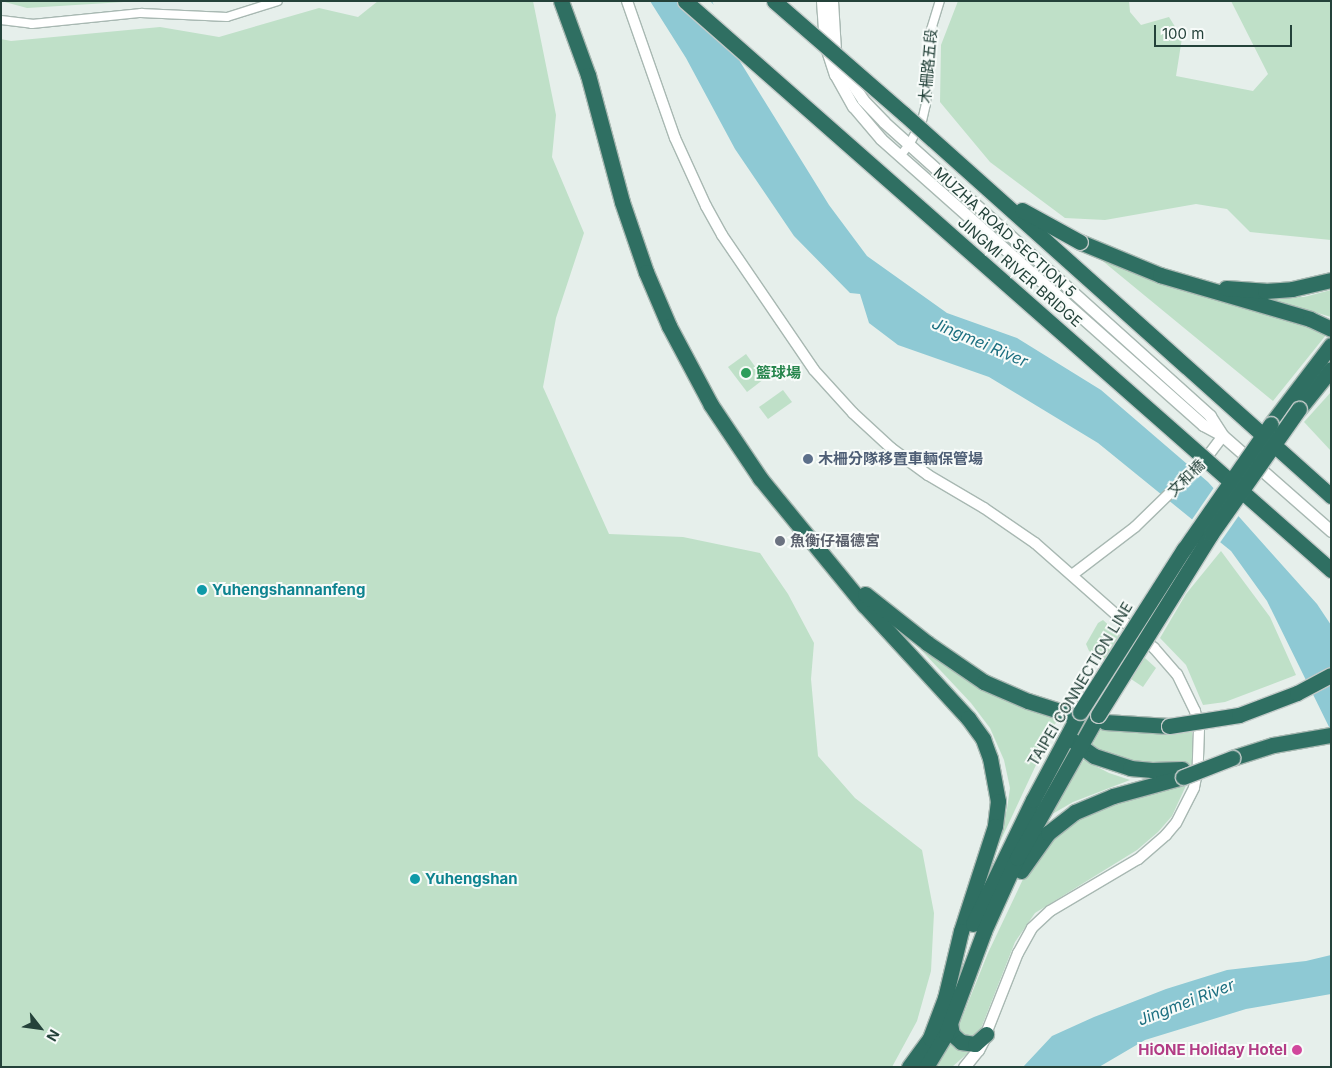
<!DOCTYPE html>
<html>
<head>
<meta charset="utf-8">
<style>
	body { margin:0 }
	#map { position:relative; width:1332px; height:1068px; overflow:hidden; background:#e6efeb; font-family:Inter,"Noto Sans TC",sans-serif }
	div>[style] { position:absolute }
	[style*='--x'] { left:calc(var(--x)*1px); top:calc(var(--y)*1px); width:calc(var(--w)*1px); rotate:calc(var(--a)*1deg) }
	.green>* { inset:0; background:#bfe0c8 }
	.water>* { inset:0; background:#8ec9d4 }
	.pier>* { inset:0; background:#e6efeb }
	.roads { filter:drop-shadow(1px 0 #a8b8b2) drop-shadow(-1px 0 #a8b8b2) drop-shadow(0 1px #a8b8b2) drop-shadow(0 -1px #a8b8b2) }
	.minor>* { height:8px; margin:-4px; padding:0 4px; transform-origin:4px; border-radius:4px; background:#fff }
	.tertiary>* { height:10px; margin:-5px; padding:0 5px; transform-origin:5px; border-radius:5px; background:#fff }
	.secondary>* { height:11px; margin:-5.5px; padding:0 5.5px; transform-origin:5.5px; border-radius:5.5px; background:#fff }
	.motorway>* { height:15px; margin:-7.5px; padding:0 7.5px; transform-origin:7.5px; border-radius:7.5px; background:#2f6f62 }
	.bridges { filter:drop-shadow(1px 0 #c2cac8) drop-shadow(-1px 0 #c2cac8) drop-shadow(0 1px #c2cac8) drop-shadow(0 -1px #c2cac8) }
	.motorway-bridge>* { height:15px; margin:-7.5px; padding:0 7.5px; transform-origin:7.5px; border-radius:7.5px; background:#2f6f62 }
	.dots>* { width:14px; height:14px; translate:-50% -50%; box-sizing:border-box; border:2px solid #f7fbf9; border-radius:50% }
	span { translate:-50% -50%; white-space:nowrap; text-align:center; line-height:1.15; -webkit-text-stroke:4px #f7fbf9; paint-order:stroke }
	.street-label { font-size:15px; color:#24423a }
	.leisure-label { font-size:15px; color:#27864d; font-weight:700 }
	.left { translate:0 -50%; text-align:left }
	.service-label { font-size:15px; color:#4e5e75; font-weight:700 }
	.worship-label { font-size:15px; color:#5b616d; font-weight:700 }
	.culture-label { font-size:15px; color:#0d838f; font-weight:700 }
	.hotel-label { font-size:15px; color:#b23c85; font-weight:700 }
	.right { translate:-100% -50%; text-align:right }
	.water-label { font-size:16px; color:#1c6f80; font-style:italic }
	.frame { position:absolute; inset:0; border:2px solid #24423a; pointer-events:none }
	.north { position:absolute; left:15px; top:1003px; width:50px; height:50px; -webkit-text-stroke:4px #f7fbf9; paint-order:stroke; rotate:120deg; font-size:14px; font-weight:700; line-height:20px; text-align:center; color:#24423a }
	.north::after { content:''; display:block; margin:auto; width:18px; height:22px; background:#24423a; clip-path:polygon(50% 0,100% 100%,50% 72%,0 100%) }
	.scale { position:absolute; left:1154px; top:25px; width:138px; height:22px; box-sizing:border-box; border:2px solid #24423a; border-top:0; padding-left:6px; font-size:15px; line-height:18px; white-space:nowrap; color:#24423a; -webkit-text-stroke:4px #f7fbf9; paint-order:stroke }
</style>
</head>
<body>
<div id="map">
	<div class="green">
		<i style="clip-path:polygon(1px 1px,140px 1px,27px 8px)"></i>
		<i style="clip-path:polygon(378px 1px,533px 1px,556px 115px,552px 157px,584px 233px,556px 318px,543px 387px,609px 534px,683px 537px,760px 553px,788px 594px,814px 643px,811px 679px,818px 756px,855px 798px,922px 850px,934px 913px,931px 971px,917px 1021px,892px 1067px,1px 1067px,1px 39px,11px 41px,160px 27px,219px 37px,319px 8px,358px 17px)"></i>
		<i style="clip-path:polygon(958px 1px,1129px 1px,1130px 12px,1141px 25px,1169px 17px,1182px 38px,1176px 76px,1253px 91px,1268px 74px,1231px 1px,1331px 1px,1331px 240px,1250px 232px,1227px 209px,1196px 204px,1105px 220px,1065px 218px,990px 162px,940px 102px,941px 45px)"></i>
		<i style="clip-path:polygon(1099px 258px,1145px 278px,1300px 323px,1326px 335px,1273px 401px)"></i>
		<i style="clip-path:polygon(1331px 290px,1331px 317px,1264px 297px,1304px 297px)"></i>
		<i style="clip-path:polygon(746px 354px,764px 379px,747px 392px,728px 367px)"></i>
		<i style="clip-path:polygon(783px 390px,792px 402px,768px 419px,759px 407px)"></i>
		<i style="clip-path:polygon(1331px 392px,1331px 451px,1304px 422px)"></i>
		<i style="clip-path:polygon(1221px 551px,1270px 617px,1296px 675px,1225px 702px,1203px 705px,1186px 665px,1160px 638px,1186px 594px)"></i>
		<i style="clip-path:polygon(1103px 620px,1156px 668px,1143px 687px,1089px 651px,1086px 644px,1098px 623px)"></i>
		<i style="clip-path:polygon(910px 638px,1058px 718px,992px 859px,1007px 809px,1010px 788px,1004px 760px,990px 728px,971px 703px)"></i>
		<i style="clip-path:polygon(1192px 728px,1193px 755px,1189px 779px,1172px 816px,1158px 832px,1137px 850px,1035px 913px,1015px 942px,980px 1031px,974px 1036px,966px 1036px,960px 1032px,959px 1025px,988px 953px,1024px 877px,1046px 846px,1058px 833px,1086px 813px,1102px 806px,1183px 783px,1138px 763px,1098px 752px,1092px 745px,1101px 729px,1148px 732px)"></i>
		<i style="clip-path:polygon(1084px 760px,1109px 773px,1130px 780px,1073px 802px,1042px 820px)"></i>
		<i style="clip-path:polygon(951px 1043px,969px 1052px,952px 1067px,937px 1067px)"></i>
	</div>
	<div class="water">
		<i style="clip-path:polygon(650px 1px,712px 1px,731px 47px,829px 205px,867px 256px,947px 313px,1017px 338px,1101px 390px,1208px 482px,1317px 604px,1331px 625px,1331px 731px,1267px 601px,1231px 551px,1098px 443px,989px 377px,898px 345px,869px 323px,860px 294px,850px 293px,794px 236px,735px 149px,686px 58px)"></i>
		<i style="clip-path:polygon(1331px 955px,1331px 994px,1246px 1009px,1145px 1040px,1099px 1067px,1023px 1067px,1052px 1036px,1094px 1017px,1166px 989px,1227px 970px,1306px 961px)"></i>
	</div>
	<div class="pier">
		<i style="clip-path:polygon(677px 1px,710px 1px,717px 8px,740px 57px)"></i>
		<i style="clip-path:polygon(1215px 486px,1240px 514px,1219px 544px,1191px 521px)"></i>
	</div>
	<div class="roads">
		<div class="minor">
			<i style="--x:1;--y:20;--w:31;--a:7"></i>
			<i style="--x:32;--y:24;--w:110;--a:-5.8"></i>
			<i style="--x:141;--y:13;--w:86;--a:2.7"></i>
			<i style="--x:227;--y:17;--w:53;--a:-17.4"></i>
			<i style="--x:900;--y:156;--w:14;--a:-51"></i>
			<i style="--x:909;--y:145;--w:27;--a:-62"></i>
			<i style="--x:922;--y:121;--w:17;--a:-77"></i>
			<i style="--x:926;--y:104;--w:71;--a:-86.8"></i>
			<i style="--x:930;--y:33;--w:34;--a:-73"></i>
		</div>
		<div class="tertiary">
			<i style="--x:627;--y:1;--w:145;--a:70.7"></i>
			<i style="--x:675;--y:138;--w:75;--a:65.5"></i>
			<i style="--x:706;--y:206;--w:33;--a:61"></i>
			<i style="--x:722;--y:235;--w:163;--a:55.7"></i>
			<i style="--x:814;--y:370;--w:58;--a:47.8"></i>
			<i style="--x:853;--y:413;--w:52;--a:42.6"></i>
			<i style="--x:891;--y:448;--w:46;--a:36.1"></i>
			<i style="--x:928;--y:475;--w:65;--a:30.5"></i>
			<i style="--x:984;--y:508;--w:62;--a:34.5"></i>
			<i style="--x:1035;--y:543;--w:159;--a:41.4"></i>
			<i style="--x:1154;--y:648;--w:35;--a:49"></i>
			<i style="--x:1177;--y:674;--w:41;--a:64.1"></i>
			<i style="--x:1195;--y:711;--w:18;--a:77"></i>
			<i style="--x:1199;--y:729;--w:38;--a:92"></i>
			<i style="--x:1198;--y:767;--w:21;--a:101"></i>
			<i style="--x:1194;--y:788;--w:39;--a:117"></i>
			<i style="--x:1176;--y:823;--w:16;--a:130"></i>
			<i style="--x:1166;--y:835;--w:37;--a:139"></i>
			<i style="--x:1138;--y:859;--w:102;--a:149.4"></i>
			<i style="--x:1050;--y:911;--w:25;--a:137"></i>
			<i style="--x:1032;--y:928;--w:29;--a:119"></i>
			<i style="--x:1018;--y:953;--w:87;--a:111.6"></i>
			<i style="--x:1072;--y:575;--w:79;--a:-37.3"></i>
			<i style="--x:1135;--y:527;--w:100;--a:-44.2"></i>
			<i style="--x:1207;--y:457;--w:26;--a:-53"></i>
		</div>
		<div class="secondary">
			<i style="--x:822;--y:1;--w:43;--a:86"></i>
			<i style="--x:825;--y:44;--w:32;--a:72"></i>
			<i style="--x:835;--y:74;--w:37;--a:61"></i>
			<i style="--x:853;--y:106;--w:43;--a:49.7"></i>
			<i style="--x:881;--y:139;--w:431;--a:41.6"></i>
			<i style="--x:1203;--y:425;--w:19;--a:28"></i>
			<i style="--x:832;--y:1;--w:49;--a:86.5"></i>
			<i style="--x:835;--y:50;--w:32;--a:64"></i>
			<i style="--x:849;--y:79;--w:25;--a:56"></i>
			<i style="--x:863;--y:100;--w:30;--a:46"></i>
			<i style="--x:884;--y:122;--w:439;--a:42"></i>
			<i style="--x:1210;--y:416;--w:24;--a:57"></i>
			<i style="--x:1223;--y:436;--w:144;--a:41.3"></i>
			<i style="--x:964;--y:1067;--w:22;--a:-51"></i>
			<i style="--x:978;--y:1050;--w:13;--a:-63"></i>
		</div>
		<div class="motorway">
			<i style="--x:561;--y:1;--w:79;--a:70"></i>
			<i style="--x:588;--y:75;--w:131;--a:75"></i>
			<i style="--x:622;--y:202;--w:74;--a:71.1"></i>
			<i style="--x:646;--y:272;--w:59;--a:66.9"></i>
			<i style="--x:669;--y:326;--w:89;--a:62"></i>
			<i style="--x:711;--y:405;--w:88;--a:56.1"></i>
			<i style="--x:760;--y:478;--w:164;--a:50.7"></i>
			<i style="--x:864;--y:605;--w:154;--a:47.4"></i>
			<i style="--x:968;--y:718;--w:26;--a:54"></i>
			<i style="--x:983;--y:739;--w:20;--a:70"></i>
			<i style="--x:990;--y:758;--w:44;--a:79.5"></i>
			<i style="--x:998;--y:801;--w:25;--a:97"></i>
			<i style="--x:995;--y:826;--w:110;--a:107.9"></i>
			<i style="--x:961;--y:931;--w:69;--a:103.4"></i>
			<i style="--x:1080;--y:242;--w:87;--a:22.4"></i>
			<i style="--x:1160;--y:275;--w:156;--a:16.3"></i>
			<i style="--x:1310;--y:319;--w:23;--a:25"></i>
			<i style="--x:1226;--y:288;--w:39;--a:4"></i>
			<i style="--x:1265;--y:291;--w:27;--a:-4"></i>
			<i style="--x:1292;--y:289;--w:40;--a:-13"></i>
			<i style="--x:1299;--y:409;--w:51;--a:-51.3"></i>
			<i style="--x:1271;--y:424;--w:99;--a:-52.8"></i>
			<i style="--x:865;--y:594;--w:79;--a:38.3"></i>
			<i style="--x:927;--y:643;--w:69;--a:34.4"></i>
			<i style="--x:984;--y:682;--w:48;--a:23.4"></i>
			<i style="--x:1028;--y:701;--w:43;--a:17.6"></i>
			<i style="--x:1105;--y:722;--w:64;--a:3.6"></i>
			<i style="--x:1072;--y:740;--w:27;--a:36"></i>
			<i style="--x:1094;--y:756;--w:38;--a:18"></i>
			<i style="--x:1130;--y:768;--w:22;--a:5"></i>
			<i style="--x:1152;--y:770;--w:30;--a:-2"></i>
			<i style="--x:1232;--y:758;--w:43;--a:-17.6"></i>
			<i style="--x:1273;--y:745;--w:59;--a:-9.8"></i>
			<i style="--x:1021;--y:871;--w:47;--a:-54.6"></i>
			<i style="--x:1048;--y:833;--w:34;--a:-38"></i>
			<i style="--x:1075;--y:812;--w:41;--a:-22.8"></i>
			<i style="--x:1113;--y:796;--w:73;--a:-15.2"></i>
			<i style="--x:973;--y:924;--w:138;--a:-64.2"></i>
			<i style="--x:1033;--y:800;--w:100;--a:-61.9"></i>
			<i style="--x:950;--y:1023;--w:11;--a:80"></i>
			<i style="--x:952;--y:1034;--w:12;--a:42"></i>
			<i style="--x:961;--y:1042;--w:14;--a:8"></i>
			<i style="--x:975;--y:1044;--w:15;--a:-42"></i>
			<i style="--x:909;--y:1067;--w:36;--a:-54"></i>
			<i style="--x:930;--y:1038;--w:51;--a:-69.4"></i>
			<i style="--x:926;--y:1067;--w:39;--a:-59"></i>
			<i style="--x:946;--y:1034;--w:110;--a:-69.7"></i>
			<i style="--x:984;--y:931;--w:80;--a:-65.7"></i>
			<i style="--x:1017;--y:858;--w:164;--a:-60.5"></i>
		</div>
	</div>
	<div class="bridges">
		<div class="motorway-bridge">
			<i style="--x:685;--y:1;--w:861;--a:41.37"></i>
			<i style="--x:774;--y:1;--w:172;--a:41"></i>
			<i style="--x:904;--y:114;--w:573;--a:41.82"></i>
			<i style="--x:1022;--y:210;--w:66;--a:28.9"></i>
			<i style="--x:1080;--y:712;--w:193;--a:-57.5"></i>
			<i style="--x:1184;--y:549;--w:152;--a:-55.2"></i>
			<i style="--x:1098;--y:715;--w:213;--a:-58"></i>
			<i style="--x:1211;--y:534;--w:153;--a:-54.9"></i>
			<i style="--x:1169;--y:726;--w:71;--a:-8.9"></i>
			<i style="--x:1239;--y:715;--w:62;--a:-20.8"></i>
			<i style="--x:1297;--y:693;--w:38;--a:-28"></i>
			<i style="--x:1183;--y:777;--w:53;--a:-21.2"></i>
		</div>
	</div>
	<div class="dots">
		<i style="left:746px;top:373px;background:#2e9e5b"></i>
		<i style="left:808px;top:459px;background:#5c6f8a"></i>
		<i style="left:780px;top:541px;background:#6b7280"></i>
		<i style="left:202px;top:590px;background:#0f9aa8"></i>
		<i style="left:415px;top:879px;background:#0f9aa8"></i>
		<i style="left:1297px;top:1050px;background:#d1479c"></i>
	</div>
	<div class="street-label">
		<span style="left:928px;top:66px;rotate:-85deg">木柵路五段</span>
		<span style="left:1005px;top:232px;rotate:42deg">MUZHA ROAD SECTION 5</span>
		<span style="left:1020px;top:272px;rotate:41deg">JINGMI RIVER BRIDGE</span>
		<span style="left:1186px;top:478px;rotate:-44deg">文和橋</span>
		<span style="left:1080px;top:684px;rotate:-59deg">TAIPEI CONNECTION LINE</span>
	</div>
	<div class="leisure-label">
		<span class="left" style="left:756px;top:373px">籃球場</span>
	</div>
	<div class="service-label">
		<span class="left" style="left:818px;top:459px">木柵分隊移置車輛保管場</span>
	</div>
	<div class="worship-label">
		<span class="left" style="left:790px;top:541px">魚衡仔福德宮</span>
	</div>
	<div class="culture-label">
		<span class="left" style="left:212px;top:590px">Yuhengshannanfeng</span>
		<span class="left" style="left:425px;top:879px">Yuhengshan</span>
	</div>
	<div class="hotel-label">
		<span class="right" style="left:1287px;top:1050px">HiONE Holiday Hotel</span>
	</div>
	<div class="water-label">
		<span style="left:980px;top:342px;rotate:23deg">Jingmei River</span>
		<span style="left:1186px;top:1002px;rotate:-21deg">Jingmei River</span>
	</div>
	<div class="frame"></div>
	<div class="north">N</div>
	<div class="scale">100 m</div>
</div>
</body>
</html>
